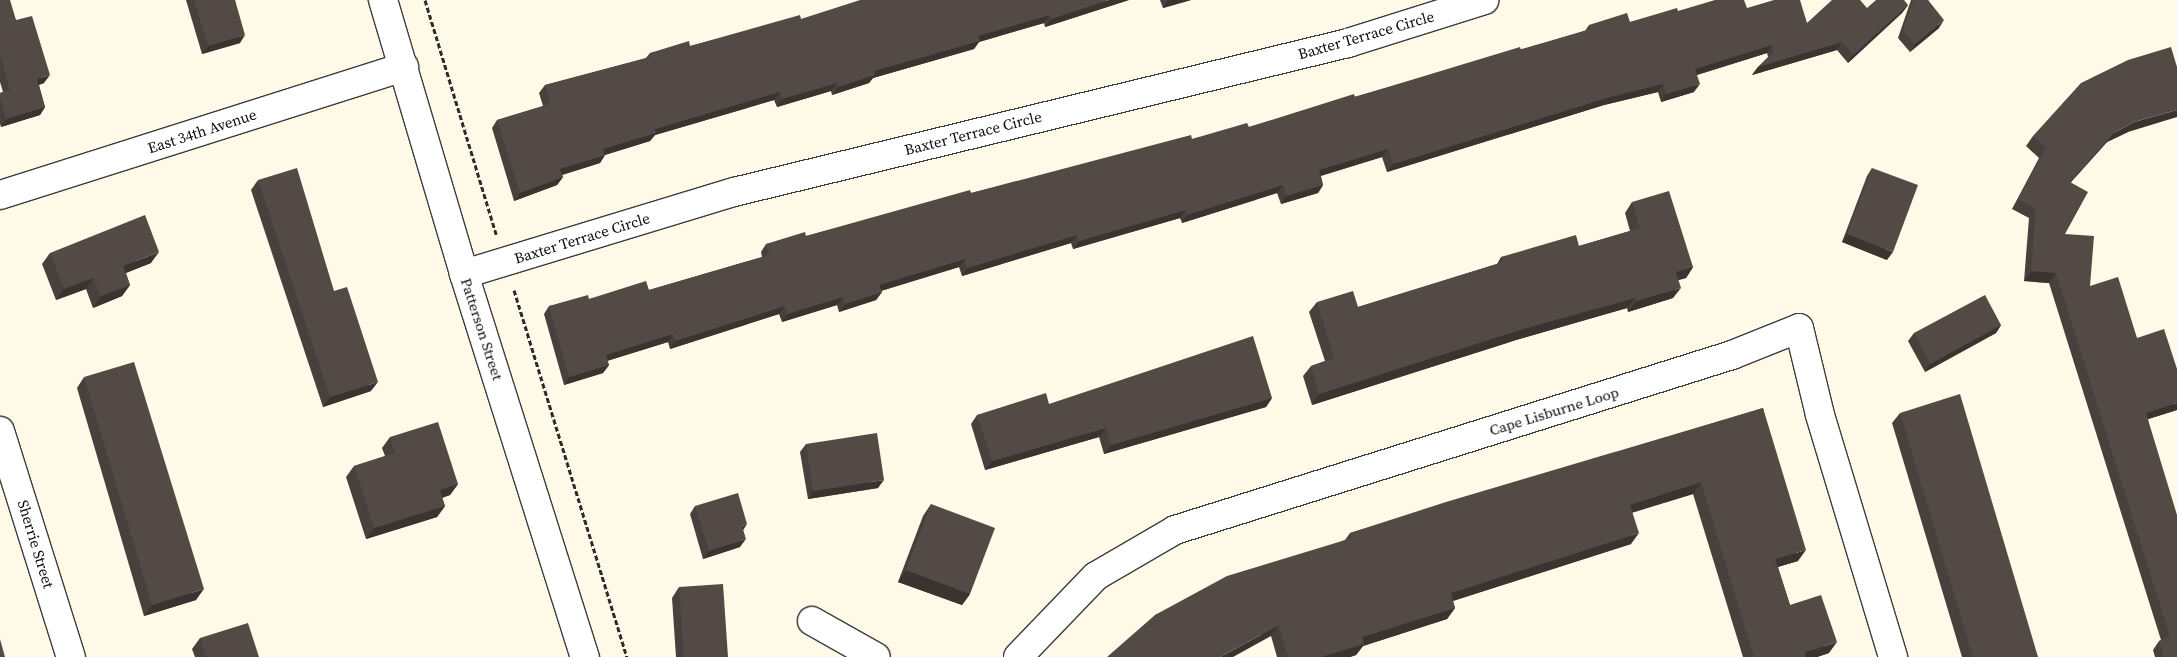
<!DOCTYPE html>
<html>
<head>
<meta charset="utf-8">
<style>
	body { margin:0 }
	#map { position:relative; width:2177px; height:657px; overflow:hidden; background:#fff9e7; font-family:"Source Serif 4",serif }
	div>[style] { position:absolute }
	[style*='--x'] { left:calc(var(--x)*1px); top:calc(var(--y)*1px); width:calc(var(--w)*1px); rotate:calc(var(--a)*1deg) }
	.path>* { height:3px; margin-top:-1.5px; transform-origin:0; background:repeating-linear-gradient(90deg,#2c2c2c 0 5px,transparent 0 7.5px) }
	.roads { filter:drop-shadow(1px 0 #3d3d3d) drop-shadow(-1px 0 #3d3d3d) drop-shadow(0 1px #3d3d3d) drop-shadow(0 -1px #3d3d3d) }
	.minor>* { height:28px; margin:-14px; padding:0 14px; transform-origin:14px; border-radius:14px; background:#fff }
	.tertiary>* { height:28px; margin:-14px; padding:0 14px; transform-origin:14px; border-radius:14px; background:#fff }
	.wall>* { inset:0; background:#47403c }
	.shaded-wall>* { inset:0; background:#3a3431 }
	.building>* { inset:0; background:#534a46 }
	span { translate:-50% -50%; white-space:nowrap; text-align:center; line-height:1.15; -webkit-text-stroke:5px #fff; paint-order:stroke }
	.street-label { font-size:15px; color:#0a0a0a }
</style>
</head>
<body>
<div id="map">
	<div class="path">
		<i style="--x:425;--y:0;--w:245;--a:73.1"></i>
		<i style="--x:514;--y:290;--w:384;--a:72.9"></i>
	</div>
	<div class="roads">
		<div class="minor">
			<i style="--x:0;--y:195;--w:424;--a:-17.6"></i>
			<i style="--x:464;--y:274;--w:282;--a:-16.9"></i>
			<i style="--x:734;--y:192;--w:632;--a:-13.64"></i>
			<i style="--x:1348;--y:43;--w:143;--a:-17.5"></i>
			<i style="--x:0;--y:431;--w:237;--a:72.6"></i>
			<i style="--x:812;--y:621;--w:73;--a:29.4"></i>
			<i style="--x:1018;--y:657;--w:112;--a:-46.1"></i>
			<i style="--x:1096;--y:576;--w:91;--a:-30.2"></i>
			<i style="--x:1175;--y:530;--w:584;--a:-17.44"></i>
			<i style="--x:1732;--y:355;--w:72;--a:-21.9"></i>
			<i style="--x:1799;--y:328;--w:89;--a:76.4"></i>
			<i style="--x:1820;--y:415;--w:253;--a:73.2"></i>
		</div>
		<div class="tertiary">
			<i style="--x:383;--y:0;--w:286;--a:73.5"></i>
			<i style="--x:464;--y:274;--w:402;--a:72.5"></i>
		</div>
	</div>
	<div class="wall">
		<i style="clip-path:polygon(0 0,16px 20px,44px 83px,39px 85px,45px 107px,40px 115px,1px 127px,0 124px,0 93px,3px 92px,0 82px)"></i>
		<i style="clip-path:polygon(186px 0,235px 0,240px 43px,202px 54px)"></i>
		<i style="clip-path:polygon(1129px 0,1045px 27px,1044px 23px,979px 42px,974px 49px,873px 78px,869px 83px,832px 95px,831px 91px,777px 107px,774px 100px,655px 135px,650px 141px,605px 155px,600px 163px,562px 175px,563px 177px,557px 185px,514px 201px,492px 128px,497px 120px,543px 106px,539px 93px,545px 85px,646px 58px,650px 53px,690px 46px,801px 19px)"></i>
		<i style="clip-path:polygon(1160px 0,1191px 0,1163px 8px)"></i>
		<i style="clip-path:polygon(1911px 0,1928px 0,1939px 28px,1910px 52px,1898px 38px)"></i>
		<i style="clip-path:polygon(1908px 5px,1902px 13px,1848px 63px,1837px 50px,1752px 75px,1758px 67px,1768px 57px,1767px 53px,1697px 75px,1694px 92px,1661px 102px,1658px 92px,1604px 105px,1387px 172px,1382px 157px,1321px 176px,1323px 185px,1318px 193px,1281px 204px,1277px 193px,1182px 223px,1180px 218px,1073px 249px,1071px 243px,962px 276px,959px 267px,881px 291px,882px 292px,876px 300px,839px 312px,837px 305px,782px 322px,779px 314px,670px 349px,668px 342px,607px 361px,609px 365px,603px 373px,564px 385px,544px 314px,549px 306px,589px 299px,649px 290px,762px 257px,761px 252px,766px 244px,806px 236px,971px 193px,1192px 139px,1249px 127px,1585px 31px,1589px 25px,1630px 22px,1678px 11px,1747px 8px,1807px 23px,1867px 8px)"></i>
		<i style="clip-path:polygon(2128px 132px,2107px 142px,2071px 182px,2065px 234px,2090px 286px,2137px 338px,2177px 410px,2148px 419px,2177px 657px,2155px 657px,2153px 650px,2159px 641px,2161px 640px,2049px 283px,2024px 281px,2029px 218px,2012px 209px,2039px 158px,2026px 146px,2033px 136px)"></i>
		<i style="clip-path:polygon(1872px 168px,1887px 260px,1842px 242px,1867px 176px)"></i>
		<i style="clip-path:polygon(258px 180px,334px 291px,371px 391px,323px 407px,251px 190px)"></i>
		<i style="clip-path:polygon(1632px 202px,1693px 267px,1686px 278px,1678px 280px,1673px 298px,1628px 312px,1627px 308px,1516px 340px,1312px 405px,1303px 376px,1311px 366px,1325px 361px,1309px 312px,1317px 302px,1358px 307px,1497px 264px,1501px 257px,1579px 246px,1630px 231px,1625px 213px)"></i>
		<i style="clip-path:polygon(50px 253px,151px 263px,126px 273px,130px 285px,122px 296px,93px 308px,86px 289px,56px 300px,42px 264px)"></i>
		<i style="clip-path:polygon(2001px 325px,1996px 333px,1925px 372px,1908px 341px,1914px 333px)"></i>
		<i style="clip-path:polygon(84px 377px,196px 600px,144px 616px,77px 388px)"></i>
		<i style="clip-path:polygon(1272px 398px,1266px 407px,1104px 454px,1099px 437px,985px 470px,971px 424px,977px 415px,1049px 404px)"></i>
		<i style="clip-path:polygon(1763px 408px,1798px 561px,1778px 567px,1790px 605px,1829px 653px,1817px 657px,1743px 657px,1693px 494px,1632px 512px,1631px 544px,1453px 601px,1455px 608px,1447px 619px,1363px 646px,1356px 655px,1350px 657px,1277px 657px,1271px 636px,1155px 615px,1345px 540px,1350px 533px)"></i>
		<i style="clip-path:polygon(1900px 413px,2038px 657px,1962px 657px,1892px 423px)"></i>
		<i style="clip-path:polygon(390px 437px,458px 484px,450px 495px,442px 498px,445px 506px,437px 517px,366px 539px,346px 477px,354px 466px,385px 456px,382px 448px)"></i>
		<i style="clip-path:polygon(806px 444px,878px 488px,808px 499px,800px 452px)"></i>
		<i style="clip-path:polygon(931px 504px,970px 594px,962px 605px,898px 582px,923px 516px)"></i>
		<i style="clip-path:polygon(695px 506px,743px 530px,740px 547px,703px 559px,690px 514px)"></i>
		<i style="clip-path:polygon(679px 587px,728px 657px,676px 657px,672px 598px)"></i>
		<i style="clip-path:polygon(200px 638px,259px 657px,195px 657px,192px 649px)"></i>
	</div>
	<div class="shaded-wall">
		<i style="clip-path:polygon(1109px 0,1129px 0,1045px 27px,1051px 19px)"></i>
		<i style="clip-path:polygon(1168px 0,1191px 0,1163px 8px)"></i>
		<i style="clip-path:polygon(1908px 5px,1902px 13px,1848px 63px,1853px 55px)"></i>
		<i style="clip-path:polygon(1050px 15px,1044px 23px,979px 42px,974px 49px,873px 78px,869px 83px,832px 95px,838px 87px,874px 71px,978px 36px)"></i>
		<i style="clip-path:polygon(1944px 20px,1939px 28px,1910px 52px,1915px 44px)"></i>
		<i style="clip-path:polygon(245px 35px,240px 43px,202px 54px,208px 46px)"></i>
		<i style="clip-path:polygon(1842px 42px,1837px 50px,1752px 75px,1758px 67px)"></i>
		<i style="clip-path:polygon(1772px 45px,1767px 53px,1690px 77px,1695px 69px)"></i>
		<i style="clip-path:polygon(50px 75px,44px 83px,32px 87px,37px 79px)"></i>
		<i style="clip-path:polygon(837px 83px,831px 91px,777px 107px,782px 99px)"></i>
		<i style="clip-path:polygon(1663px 84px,1658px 92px,1604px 105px,1387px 172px,1393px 164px,1610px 97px)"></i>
		<i style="clip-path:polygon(1700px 84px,1694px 92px,1661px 102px,1666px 94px)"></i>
		<i style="clip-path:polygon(780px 92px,774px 100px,655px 135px,650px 141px,598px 157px,603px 149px,655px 129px)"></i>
		<i style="clip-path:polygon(45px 107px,40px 115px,1px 127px,6px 119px)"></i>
		<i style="clip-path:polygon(2177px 110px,2177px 117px,2128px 132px,2107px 142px,2063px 191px,2070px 182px,2114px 133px,2134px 122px)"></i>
		<i style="clip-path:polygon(1388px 149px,1382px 157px,1313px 178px,1319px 170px)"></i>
		<i style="clip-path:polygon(605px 155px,600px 163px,555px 177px,560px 169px)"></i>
		<i style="clip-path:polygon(563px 177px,557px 185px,514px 201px,520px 193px)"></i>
		<i style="clip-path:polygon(1283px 185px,1277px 193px,1182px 223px,1187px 215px)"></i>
		<i style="clip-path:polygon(1323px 185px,1318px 193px,1281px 204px,1286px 196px)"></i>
		<i style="clip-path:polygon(1186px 210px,1180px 218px,1073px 249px,1079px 241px)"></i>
		<i style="clip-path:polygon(1847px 234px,1893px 252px,1887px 260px,1842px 242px)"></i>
		<i style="clip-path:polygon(1077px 235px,1071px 243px,962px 276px,967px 268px)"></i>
		<i style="clip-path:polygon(159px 252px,151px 263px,115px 277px,123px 266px)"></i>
		<i style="clip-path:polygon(965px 259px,959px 267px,874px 293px,879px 285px)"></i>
		<i style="clip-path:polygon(1693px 267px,1686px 278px,1668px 283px,1676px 272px)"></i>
		<i style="clip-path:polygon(2031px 271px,2056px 273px,2049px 283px,2024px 281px)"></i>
		<i style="clip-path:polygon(93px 278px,86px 289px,56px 300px,64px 289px)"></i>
		<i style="clip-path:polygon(130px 285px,122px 296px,93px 308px,101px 296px)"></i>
		<i style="clip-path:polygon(1681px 288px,1673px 298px,1628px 312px,1636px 301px)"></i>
		<i style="clip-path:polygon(882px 292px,876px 300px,839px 312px,845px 304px)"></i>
		<i style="clip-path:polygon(843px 297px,837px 305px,782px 322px,787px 314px)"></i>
		<i style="clip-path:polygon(1635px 298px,1627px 308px,1516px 340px,1312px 405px,1319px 394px,1523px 329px)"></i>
		<i style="clip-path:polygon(785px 306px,779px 314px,670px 349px,675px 341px)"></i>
		<i style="clip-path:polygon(2001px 325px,1996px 333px,1925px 372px,1930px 364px)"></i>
		<i style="clip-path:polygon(673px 334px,668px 342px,600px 363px,606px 355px)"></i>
		<i style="clip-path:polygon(609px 365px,603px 373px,564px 385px,569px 377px)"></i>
		<i style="clip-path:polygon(378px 382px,371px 391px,323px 407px,330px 397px)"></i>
		<i style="clip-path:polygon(1272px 398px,1266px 407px,1104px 454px,1111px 445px)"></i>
		<i style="clip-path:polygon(2177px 403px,2177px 410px,2139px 422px,2146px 413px)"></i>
		<i style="clip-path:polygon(1106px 428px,1099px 437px,985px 470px,992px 461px)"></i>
		<i style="clip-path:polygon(884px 480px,878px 488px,808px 499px,813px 491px)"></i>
		<i style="clip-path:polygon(1701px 482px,1693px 494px,1622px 516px,1630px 505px)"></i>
		<i style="clip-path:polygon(458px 484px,450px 495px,432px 501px,440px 490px)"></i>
		<i style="clip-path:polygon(445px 506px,437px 517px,366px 539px,374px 528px)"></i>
		<i style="clip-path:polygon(747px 524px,742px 532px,742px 526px)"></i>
		<i style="clip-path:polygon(1639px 533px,1631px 544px,1443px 604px,1451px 593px)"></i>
		<i style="clip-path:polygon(746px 539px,740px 547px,703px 559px,709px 551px)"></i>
		<i style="clip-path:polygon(1806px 550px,1798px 561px,1767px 570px,1775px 559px)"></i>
		<i style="clip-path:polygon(906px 570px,970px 594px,962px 605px,898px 582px)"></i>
		<i style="clip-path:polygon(204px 589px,196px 600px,144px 616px,152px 605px)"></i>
		<i style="clip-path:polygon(1455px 608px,1447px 619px,1363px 646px,1356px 655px,1350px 657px,1321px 657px,1362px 637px)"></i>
		<i style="clip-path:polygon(1279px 625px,1271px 636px,1233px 657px,1220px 657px)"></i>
		<i style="clip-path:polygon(1837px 642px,1829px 653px,1817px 657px,1801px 657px,1805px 652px)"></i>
	</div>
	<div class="building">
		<i style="clip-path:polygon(0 0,10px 0,16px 20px,32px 16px,50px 75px,37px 79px,45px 107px,6px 119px,0 97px,0 93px,10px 90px,0 55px)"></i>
		<i style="clip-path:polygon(194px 0,235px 0,245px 35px,208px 46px)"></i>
		<i style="clip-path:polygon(860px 0,1109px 0,1051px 19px,1050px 15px,978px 36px,980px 41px,874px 71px,875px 75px,838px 87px,837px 83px,782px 99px,780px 92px,655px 129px,656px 133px,603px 149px,605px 155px,560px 169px,563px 177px,520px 193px,497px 120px,550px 104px,545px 85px,651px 57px,650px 53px,689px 41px,690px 46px,800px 15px,801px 19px)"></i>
		<i style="clip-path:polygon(1715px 0,1744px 0,1747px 8px,1774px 0,1800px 0,1807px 23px,1832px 0,1860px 0,1867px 8px,1876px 0,1904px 0,1908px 5px,1853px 55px,1842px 42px,1758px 67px,1774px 52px,1772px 45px,1695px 69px,1700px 84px,1666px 94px,1663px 84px,1610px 97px,1393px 164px,1388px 149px,1319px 170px,1323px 185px,1286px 196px,1283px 185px,1187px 215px,1186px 210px,1079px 241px,1077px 235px,967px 268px,965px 259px,879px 285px,882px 292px,845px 304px,843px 297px,787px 314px,785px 306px,675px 341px,673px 334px,606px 355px,609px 365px,569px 377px,549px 306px,588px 295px,589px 299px,646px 281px,649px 290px,769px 255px,766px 244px,805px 232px,806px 236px,970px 190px,971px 193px,1191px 135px,1192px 139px,1247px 123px,1249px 127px,1354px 94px,1355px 97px,1520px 47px,1521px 50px,1590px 29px,1589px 25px,1627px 13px,1630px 22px,1677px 8px,1678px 11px)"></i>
		<i style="clip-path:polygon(1913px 0,1928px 0,1944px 20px,1915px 44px,1903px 30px)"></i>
		<i style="clip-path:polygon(2171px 47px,2177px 67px,2177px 110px,2134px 122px,2114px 133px,2070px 182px,2088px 192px,2065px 234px,2094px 236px,2090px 286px,2118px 277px,2137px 338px,2164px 329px,2177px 369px,2177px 403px,2146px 413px,2177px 515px,2177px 657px,2164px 657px,2159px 641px,2170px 637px,2056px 273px,2031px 271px,2036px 209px,2018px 199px,2046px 148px,2033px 136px,2081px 83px,2128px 60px)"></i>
		<i style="clip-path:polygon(297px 168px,334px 291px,347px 287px,378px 382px,330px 397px,258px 180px)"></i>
		<i style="clip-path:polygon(1872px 168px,1918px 185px,1893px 252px,1847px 234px)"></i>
		<i style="clip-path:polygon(1669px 191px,1693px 267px,1676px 272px,1681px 288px,1636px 301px,1635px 298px,1523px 329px,1319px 394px,1311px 366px,1334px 358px,1317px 302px,1353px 291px,1358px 307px,1503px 262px,1501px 257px,1576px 235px,1579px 246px,1640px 228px,1632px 202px)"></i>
		<i style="clip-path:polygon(145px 215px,159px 252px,123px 266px,130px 285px,101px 296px,93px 278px,64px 289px,50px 253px)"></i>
		<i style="clip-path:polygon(1985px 295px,2001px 325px,1930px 364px,1914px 333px)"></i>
		<i style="clip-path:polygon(1253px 336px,1272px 398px,1111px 445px,1106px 428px,992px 461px,977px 415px,1046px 393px,1049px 404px)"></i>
		<i style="clip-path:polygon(134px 362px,204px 589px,152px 605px,84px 377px)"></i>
		<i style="clip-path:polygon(1960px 394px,2038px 657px,1973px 657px,1900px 413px)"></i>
		<i style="clip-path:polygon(1763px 408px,1806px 550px,1775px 559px,1790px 605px,1821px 595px,1837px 642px,1805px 652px,1806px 657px,1754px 657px,1701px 482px,1630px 505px,1639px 533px,1451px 593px,1455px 608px,1362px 637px,1364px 644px,1321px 657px,1288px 657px,1279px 625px,1220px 657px,1107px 657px,1155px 615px,1227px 576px,1352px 538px,1350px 533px,1446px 502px)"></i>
		<i style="clip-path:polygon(438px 422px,458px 484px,440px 490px,445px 506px,374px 528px,354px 466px,395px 453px,390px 437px)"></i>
		<i style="clip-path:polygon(877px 433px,884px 480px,813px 491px,806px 444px)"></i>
		<i style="clip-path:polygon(738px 493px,747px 524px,742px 526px,746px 539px,709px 551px,695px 506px)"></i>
		<i style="clip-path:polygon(931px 504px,995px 528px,970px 594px,906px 570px)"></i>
		<i style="clip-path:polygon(723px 584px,728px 657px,684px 657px,679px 587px)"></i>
		<i style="clip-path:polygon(248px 623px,259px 657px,206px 657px,200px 638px)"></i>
		<i style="clip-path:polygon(0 639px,5px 657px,0 657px)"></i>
	</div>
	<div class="street-label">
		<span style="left:1366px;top:35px;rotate:-16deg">Baxter Terrace Circle</span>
		<span style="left:202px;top:131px;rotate:-18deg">East 34th Avenue</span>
		<span style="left:973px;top:133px;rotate:-14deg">Baxter Terrace Circle</span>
		<span style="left:582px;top:238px;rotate:-17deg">Baxter Terrace Circle</span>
		<span style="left:482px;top:329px;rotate:72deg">Patterson Street</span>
		<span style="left:1554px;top:411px;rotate:-17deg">Cape Lisburne Loop</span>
		<span style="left:36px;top:544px;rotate:73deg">Sherrie Street</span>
	</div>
</div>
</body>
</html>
